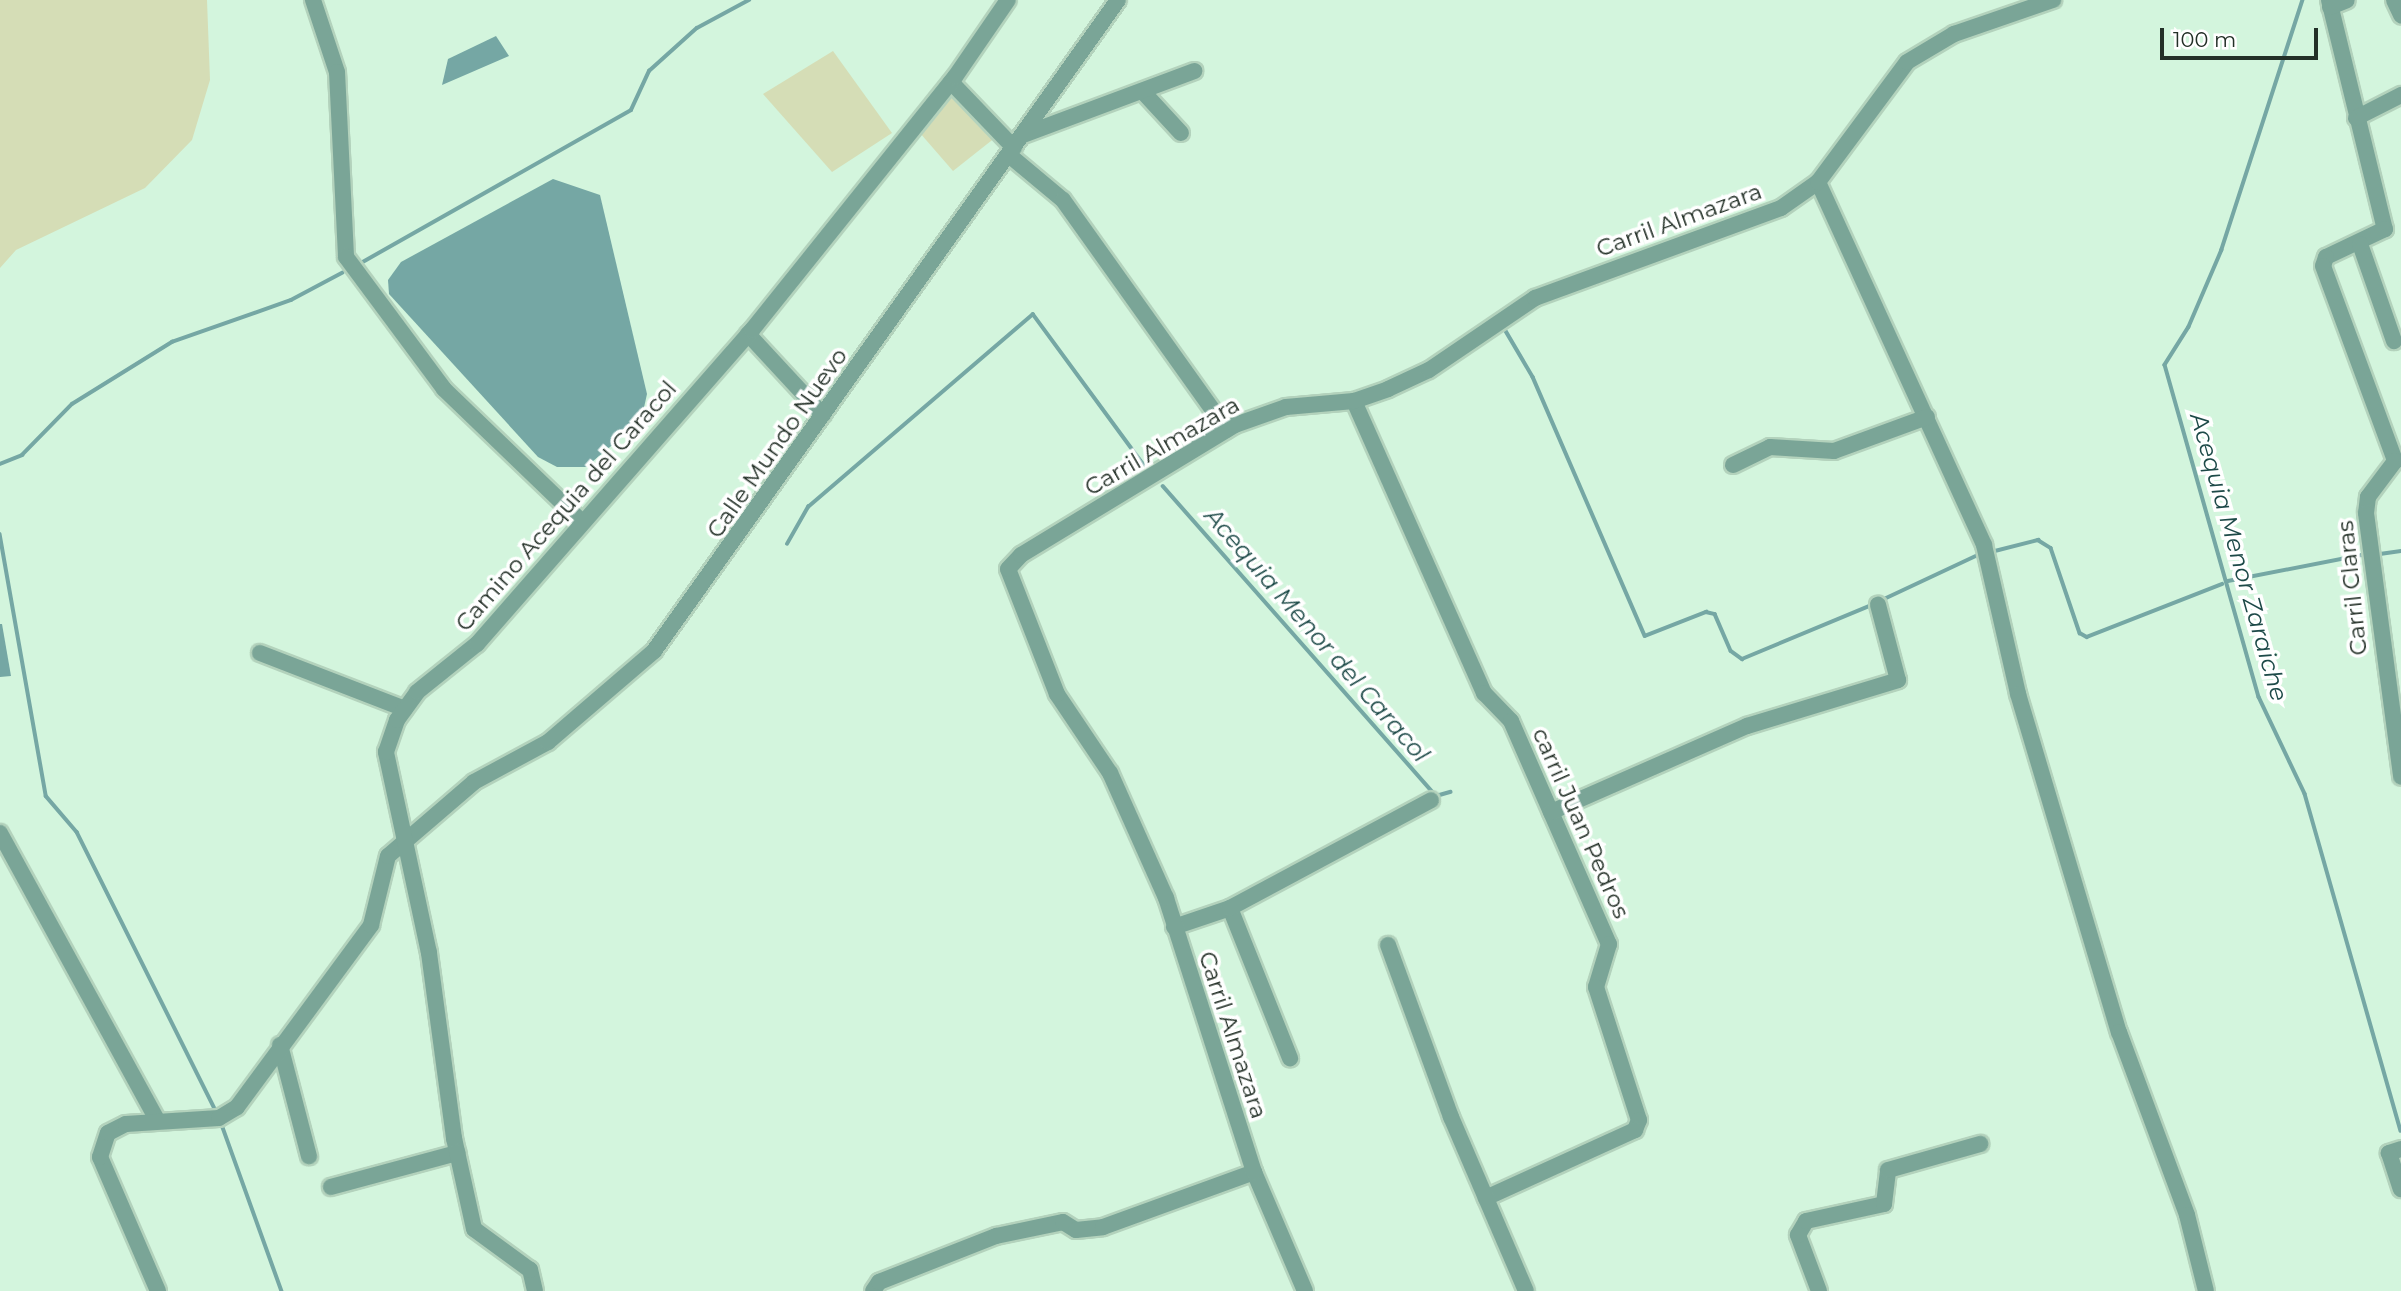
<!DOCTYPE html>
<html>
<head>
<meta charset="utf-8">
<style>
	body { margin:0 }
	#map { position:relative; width:2401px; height:1291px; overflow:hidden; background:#d3f5dd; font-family:Montserrat,sans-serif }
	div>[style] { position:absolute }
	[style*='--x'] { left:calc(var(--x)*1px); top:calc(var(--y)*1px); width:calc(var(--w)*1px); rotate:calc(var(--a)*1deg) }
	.green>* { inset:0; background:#d5ddb6 }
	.water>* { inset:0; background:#75a7a4 }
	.stream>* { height:3.5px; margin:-1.75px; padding:0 1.75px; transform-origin:1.75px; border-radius:1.75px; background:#75a7a4 }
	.roads { filter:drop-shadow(2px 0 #b3d2bc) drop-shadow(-2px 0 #b3d2bc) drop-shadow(0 2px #b3d2bc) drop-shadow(0 -2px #b3d2bc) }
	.minor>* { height:16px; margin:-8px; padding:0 8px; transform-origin:8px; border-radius:8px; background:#7aa597 }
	span { translate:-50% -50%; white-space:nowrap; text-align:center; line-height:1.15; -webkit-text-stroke:7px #fff; paint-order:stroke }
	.street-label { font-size:23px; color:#233027 }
	.water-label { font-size:24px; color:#1d4a48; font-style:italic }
	.scale { position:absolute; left:2160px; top:28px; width:158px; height:32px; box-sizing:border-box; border:4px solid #233027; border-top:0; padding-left:9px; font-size:21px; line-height:24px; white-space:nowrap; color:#233027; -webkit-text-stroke:5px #fff; paint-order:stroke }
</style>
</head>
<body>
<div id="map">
	<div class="green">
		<i style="clip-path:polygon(0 0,207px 0,210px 80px,192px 140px,145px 188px,16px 250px,0 268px)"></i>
		<i style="clip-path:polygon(833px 51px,892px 133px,832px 172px,763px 94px)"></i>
		<i style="clip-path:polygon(952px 87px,996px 137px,953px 171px,920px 133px)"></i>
	</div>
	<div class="water">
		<i style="clip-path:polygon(496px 36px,509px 56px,442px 85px,448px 59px)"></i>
		<i style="clip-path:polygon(553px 179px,600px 195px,647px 394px,641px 421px,586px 467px,557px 467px,538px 457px,389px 294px,388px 280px,401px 262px)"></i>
		<i style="clip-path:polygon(0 624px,2px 624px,11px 676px,0 677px)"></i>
	</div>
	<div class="stream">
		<i style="--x:2303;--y:0;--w:263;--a:108"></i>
		<i style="--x:2222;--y:250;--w:84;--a:113.2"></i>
		<i style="--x:2189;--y:327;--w:45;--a:122.3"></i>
		<i style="--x:2165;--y:365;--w:345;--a:74.2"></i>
		<i style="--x:2259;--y:697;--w:107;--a:64.6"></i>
		<i style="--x:2305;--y:794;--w:350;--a:74.1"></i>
		<i style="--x:361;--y:263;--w:310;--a:-29.5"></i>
		<i style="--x:631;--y:110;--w:43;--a:-65.2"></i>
		<i style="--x:649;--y:71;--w:64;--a:-41.9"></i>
		<i style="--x:697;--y:28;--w:59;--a:-28.3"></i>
		<i style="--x:1503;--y:326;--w:59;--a:59.5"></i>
		<i style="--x:1533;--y:377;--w:282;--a:66.6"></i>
		<i style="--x:1645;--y:636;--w:66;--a:-21.5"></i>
		<i style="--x:1706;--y:612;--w:9;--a:13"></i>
		<i style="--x:1715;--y:614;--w:40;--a:66.6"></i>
		<i style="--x:1731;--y:651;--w:14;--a:36"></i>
		<i style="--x:1742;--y:659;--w:141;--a:-22.6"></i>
		<i style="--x:0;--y:464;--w:24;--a:-22"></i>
		<i style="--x:22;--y:455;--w:71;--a:-45.6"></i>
		<i style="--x:72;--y:404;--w:118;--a:-31.8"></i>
		<i style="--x:172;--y:342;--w:126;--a:-19.4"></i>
		<i style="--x:291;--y:300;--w:58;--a:-27.9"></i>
		<i style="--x:1163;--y:486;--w:413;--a:48.6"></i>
		<i style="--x:1436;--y:796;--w:15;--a:-16"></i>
		<i style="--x:0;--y:534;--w:266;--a:80"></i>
		<i style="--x:46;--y:796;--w:48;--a:49.3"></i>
		<i style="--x:77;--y:832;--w:314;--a:63.5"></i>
		<i style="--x:787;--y:544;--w:43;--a:-60.4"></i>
		<i style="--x:808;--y:507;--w:296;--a:-40.6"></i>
		<i style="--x:1033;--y:314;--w:187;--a:53.7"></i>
		<i style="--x:1991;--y:552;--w:49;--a:-14.3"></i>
		<i style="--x:2038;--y:540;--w:15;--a:32"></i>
		<i style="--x:2051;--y:548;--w:90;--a:71.2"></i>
		<i style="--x:2080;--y:633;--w:8;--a:30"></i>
		<i style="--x:2087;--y:637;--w:145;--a:-21.4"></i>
		<i style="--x:2380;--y:554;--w:21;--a:-8"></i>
		<i style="--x:2228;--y:581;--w:142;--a:-11"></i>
		<i style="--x:1882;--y:600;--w:106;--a:-25.1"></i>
		<i style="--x:221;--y:1122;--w:180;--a:70.2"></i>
	</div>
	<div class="roads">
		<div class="minor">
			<i style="--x:313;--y:0;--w:76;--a:71.6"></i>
			<i style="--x:337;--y:72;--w:185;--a:87.2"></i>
			<i style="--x:346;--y:257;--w:164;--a:53.4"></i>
			<i style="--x:444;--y:389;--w:192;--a:43.9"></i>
			<i style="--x:2329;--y:0;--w:236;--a:76.3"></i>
			<i style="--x:2385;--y:229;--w:65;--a:154.6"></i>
			<i style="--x:2326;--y:257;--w:9;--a:108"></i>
			<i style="--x:2323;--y:266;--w:208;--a:69.7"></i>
			<i style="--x:2395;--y:461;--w:45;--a:126.9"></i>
			<i style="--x:2368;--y:497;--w:16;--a:97"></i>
			<i style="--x:2366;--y:513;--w:266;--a:82.4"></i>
			<i style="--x:2394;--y:0;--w:17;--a:65"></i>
			<i style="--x:2330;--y:7;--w:18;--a:-22"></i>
			<i style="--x:951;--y:82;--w:91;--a:46.3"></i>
			<i style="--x:1145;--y:94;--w:53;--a:47.3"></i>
			<i style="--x:2356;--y:118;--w:51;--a:-27.1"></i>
			<i style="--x:1023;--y:135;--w:183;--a:-20.5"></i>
			<i style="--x:1009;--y:155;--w:70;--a:39.8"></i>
			<i style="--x:1063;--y:200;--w:282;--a:54.5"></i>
			<i style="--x:1818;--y:182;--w:399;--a:65.4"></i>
			<i style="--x:1984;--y:545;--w:153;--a:77.1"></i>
			<i style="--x:2018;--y:694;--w:353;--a:73.4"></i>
			<i style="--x:2119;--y:1032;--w:195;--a:69.6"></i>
			<i style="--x:2187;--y:1215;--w:78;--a:76"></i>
			<i style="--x:2360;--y:244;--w:103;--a:70.7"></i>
			<i style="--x:748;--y:334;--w:110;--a:47.2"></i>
			<i style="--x:1354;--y:401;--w:320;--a:66"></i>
			<i style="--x:1484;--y:693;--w:39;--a:46"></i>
			<i style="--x:1511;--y:721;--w:244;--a:66.3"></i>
			<i style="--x:1609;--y:944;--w:45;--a:106.8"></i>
			<i style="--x:1596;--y:987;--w:140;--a:72.1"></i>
			<i style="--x:1639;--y:1120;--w:11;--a:112"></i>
			<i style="--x:1635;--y:1130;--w:164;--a:155.5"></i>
			<i style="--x:1733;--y:465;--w:41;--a:-25.9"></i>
			<i style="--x:1770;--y:447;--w:64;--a:3.6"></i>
			<i style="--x:1834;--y:451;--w:99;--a:-20.1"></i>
			<i style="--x:260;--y:653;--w:155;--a:21.1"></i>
			<i style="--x:1551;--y:812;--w:214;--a:-23.7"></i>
			<i style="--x:1747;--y:726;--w:158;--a:-16.9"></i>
			<i style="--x:1898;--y:680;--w:78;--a:-104.9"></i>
			<i style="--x:0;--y:833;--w:327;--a:61.3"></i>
			<i style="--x:1230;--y:908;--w:162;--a:68.2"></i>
			<i style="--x:1174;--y:927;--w:59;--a:-18.7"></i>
			<i style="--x:1230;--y:908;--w:228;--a:-28.2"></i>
			<i style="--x:1388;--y:945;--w:183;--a:69.9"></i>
			<i style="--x:1451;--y:1117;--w:189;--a:66.7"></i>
			<i style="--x:280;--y:1045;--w:115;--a:75.4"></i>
			<i style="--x:2401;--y:1149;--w:13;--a:162"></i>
			<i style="--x:2389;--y:1153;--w:38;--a:72"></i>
			<i style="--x:331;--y:1187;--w:131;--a:-15.1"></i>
			<i style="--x:158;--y:1291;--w:146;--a:-113.4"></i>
			<i style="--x:100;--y:1157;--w:25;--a:-72"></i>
			<i style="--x:108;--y:1133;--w:20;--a:-27"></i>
			<i style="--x:126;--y:1124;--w:93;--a:-3.7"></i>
			<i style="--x:219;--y:1118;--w:21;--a:-31"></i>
			<i style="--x:237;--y:1107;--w:226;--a:-53.6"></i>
			<i style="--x:371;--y:925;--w:71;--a:-76.2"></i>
			<i style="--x:388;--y:856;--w:113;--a:-40.7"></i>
			<i style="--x:474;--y:782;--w:84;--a:-28.4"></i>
			<i style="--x:548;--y:742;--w:140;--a:-40.6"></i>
			<i style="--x:654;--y:651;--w:799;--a:-54.52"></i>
			<i style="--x:535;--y:1291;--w:22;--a:-103"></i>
			<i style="--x:530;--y:1270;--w:69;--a:-143.8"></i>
			<i style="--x:474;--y:1229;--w:93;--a:-102.4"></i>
			<i style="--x:454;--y:1138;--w:187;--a:-97.7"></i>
			<i style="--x:429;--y:953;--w:206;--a:-102.1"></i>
			<i style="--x:386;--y:752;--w:34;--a:-71"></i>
			<i style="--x:397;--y:720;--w:34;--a:-54"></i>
			<i style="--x:417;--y:692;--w:77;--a:-38.7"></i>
			<i style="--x:477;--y:644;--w:417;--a:-48.8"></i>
			<i style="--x:752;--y:330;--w:324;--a:-51.3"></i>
			<i style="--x:955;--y:77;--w:93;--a:-55.5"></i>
			<i style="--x:873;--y:1291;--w:11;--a:-56"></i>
			<i style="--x:879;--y:1282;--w:126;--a:-21.5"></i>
			<i style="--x:996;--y:1236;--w:68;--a:-11.8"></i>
			<i style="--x:1063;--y:1222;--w:15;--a:32"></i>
			<i style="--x:1076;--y:1230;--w:27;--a:-6"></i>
			<i style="--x:1103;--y:1227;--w:161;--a:-20"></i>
			<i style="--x:1305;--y:1291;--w:129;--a:-113.2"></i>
			<i style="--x:1254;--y:1172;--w:288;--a:-107.8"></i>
			<i style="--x:1166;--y:898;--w:137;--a:-114.1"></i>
			<i style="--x:1110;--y:773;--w:95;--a:-123.9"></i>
			<i style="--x:1057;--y:694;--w:134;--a:-111.4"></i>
			<i style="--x:1008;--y:569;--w:19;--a:-47"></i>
			<i style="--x:1021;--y:555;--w:250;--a:-31.3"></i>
			<i style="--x:1235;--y:425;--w:54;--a:-19.4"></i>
			<i style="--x:1286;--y:407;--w:68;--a:-5"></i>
			<i style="--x:1354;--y:401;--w:36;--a:-19"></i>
			<i style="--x:1388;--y:389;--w:45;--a:-24.9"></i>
			<i style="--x:1429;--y:370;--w:128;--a:-34.2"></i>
			<i style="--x:1535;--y:298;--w:262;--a:-20.1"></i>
			<i style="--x:1781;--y:208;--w:45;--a:-35.1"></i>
			<i style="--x:1818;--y:182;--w:149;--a:-53.4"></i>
			<i style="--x:1907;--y:62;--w:55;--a:-30.8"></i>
			<i style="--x:1954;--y:34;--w:105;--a:-19"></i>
			<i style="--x:1819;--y:1291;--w:60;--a:-110.6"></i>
			<i style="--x:1798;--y:1235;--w:16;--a:-60"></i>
			<i style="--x:1806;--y:1221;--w:80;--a:-12.3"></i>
			<i style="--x:1884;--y:1204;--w:34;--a:-83"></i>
			<i style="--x:1888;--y:1170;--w:96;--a:-15.8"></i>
		</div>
	</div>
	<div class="street-label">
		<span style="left:1679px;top:220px;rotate:-20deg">Carril Almazara</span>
		<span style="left:777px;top:443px;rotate:-55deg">Calle Mundo Nuevo</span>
		<span style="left:1162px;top:446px;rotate:-30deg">Carril Almazara</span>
		<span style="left:566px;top:506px;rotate:-49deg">Camino Acequia del Caracol</span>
		<span style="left:2352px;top:588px;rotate:-96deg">Carril Claras</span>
		<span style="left:1581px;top:823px;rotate:66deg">carril Juan Pedros</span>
		<span style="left:1233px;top:1035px;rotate:72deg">Carril Almazara</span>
	</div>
	<div class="water-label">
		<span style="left:2239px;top:557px;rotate:74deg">Acequia Menor Zaraiche</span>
		<span style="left:1317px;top:635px;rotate:49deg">Acequia Menor del Caracol</span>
	</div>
	<div class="scale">100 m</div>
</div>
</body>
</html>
